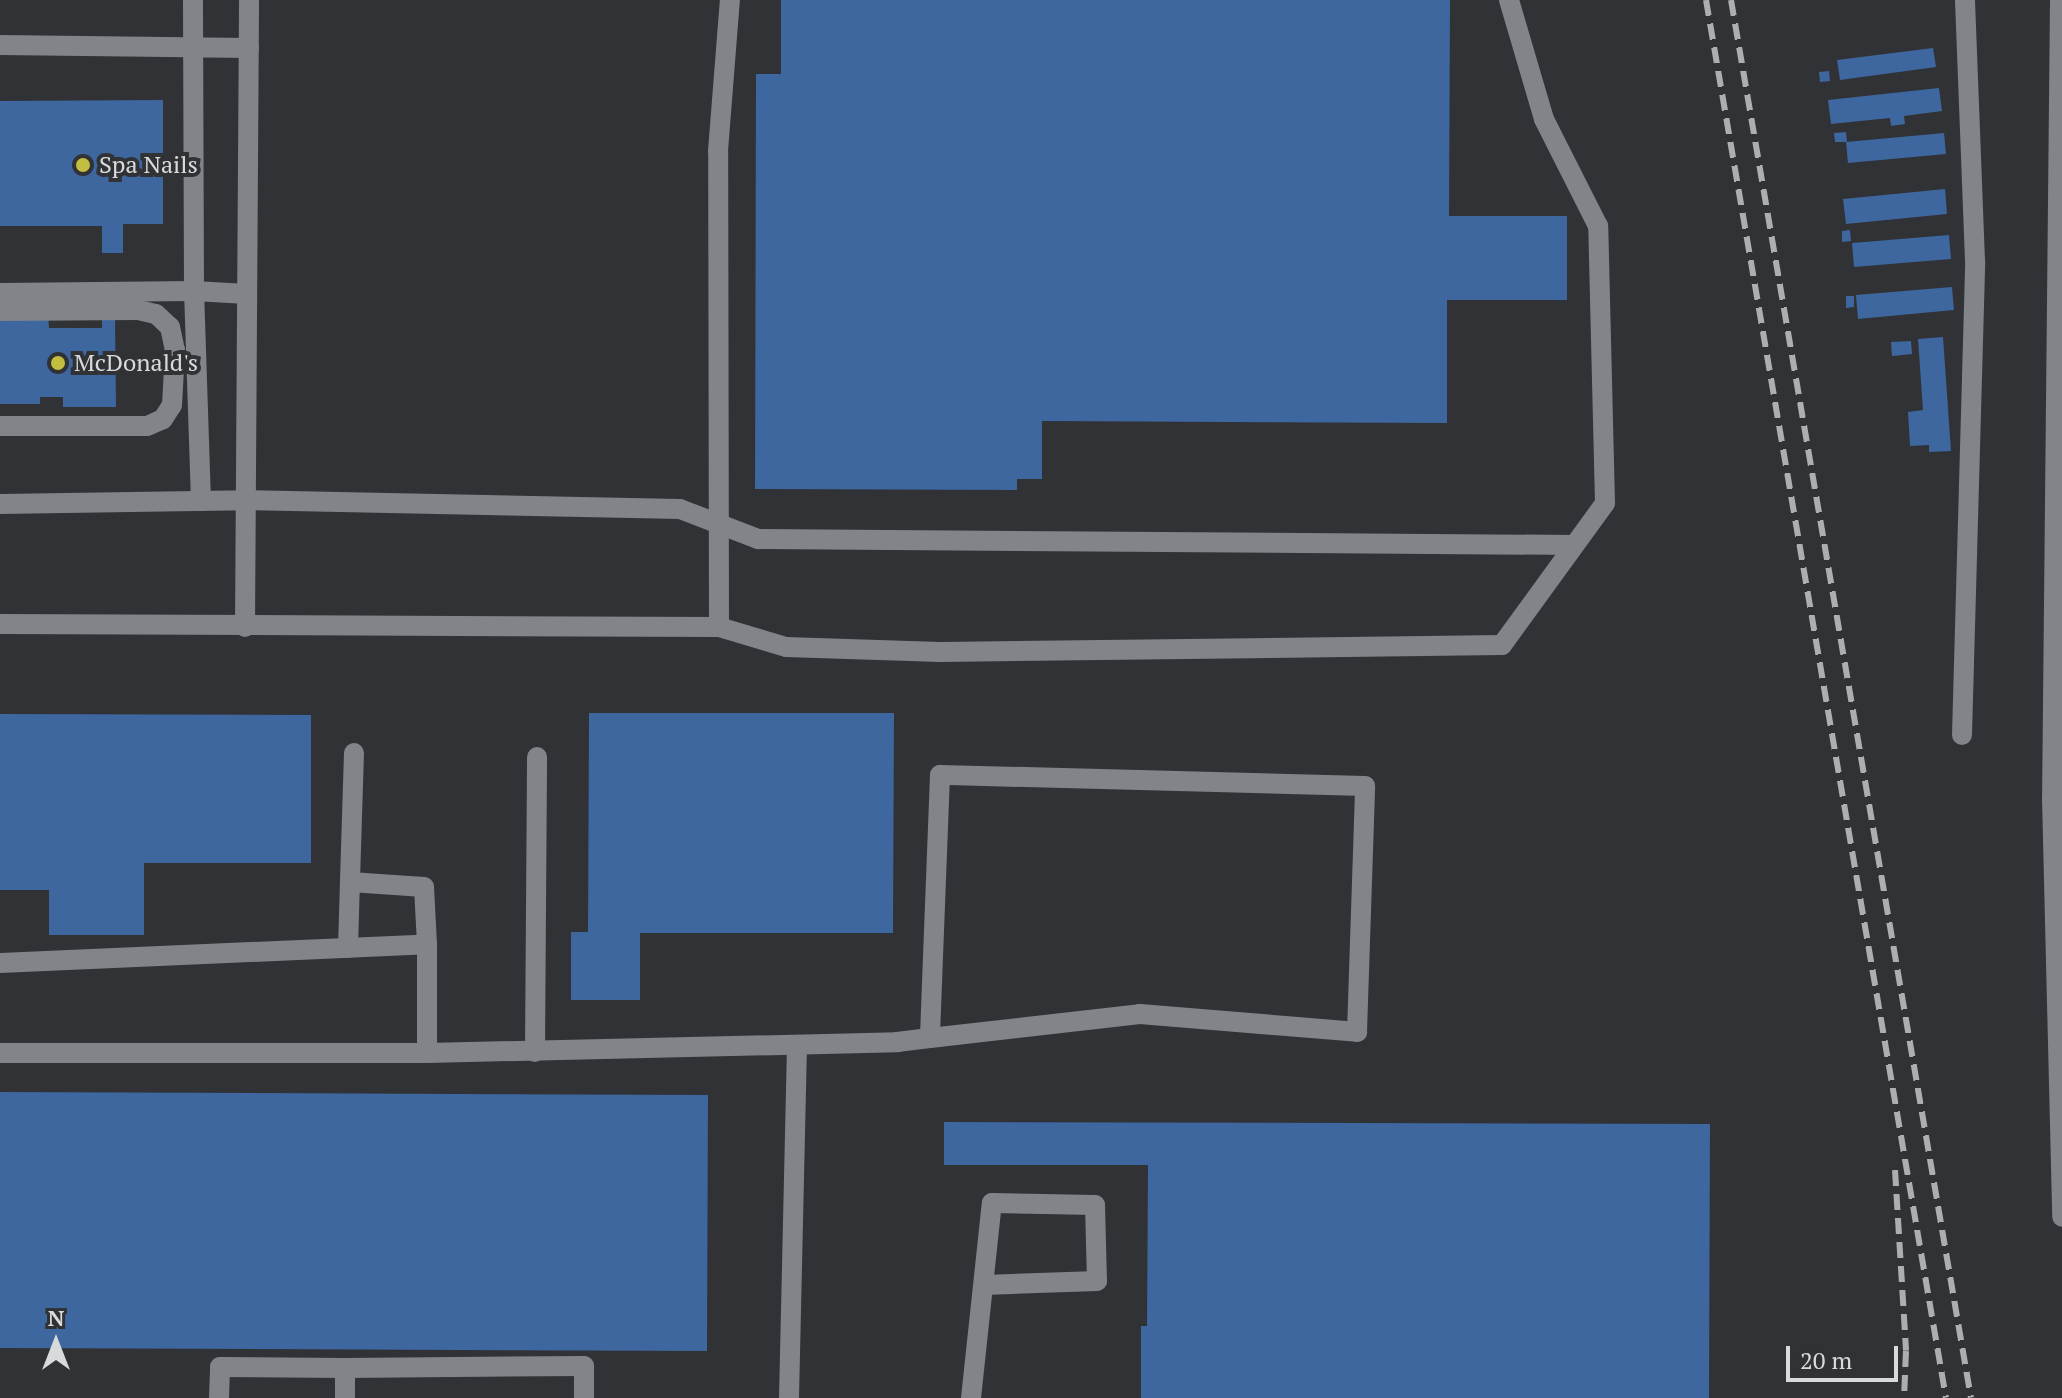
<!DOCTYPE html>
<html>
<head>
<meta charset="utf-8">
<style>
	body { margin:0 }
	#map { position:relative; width:2062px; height:1398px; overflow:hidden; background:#303235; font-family:"PT Serif",serif }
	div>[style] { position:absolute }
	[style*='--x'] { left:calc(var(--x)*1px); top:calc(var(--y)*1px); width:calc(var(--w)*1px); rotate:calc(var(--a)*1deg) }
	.building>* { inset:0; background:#3e669f }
	.lane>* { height:20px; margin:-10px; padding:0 10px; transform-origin:10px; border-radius:10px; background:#818488 }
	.street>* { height:20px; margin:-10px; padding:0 10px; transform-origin:10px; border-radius:10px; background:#818488 }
	.rail>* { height:6px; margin-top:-3px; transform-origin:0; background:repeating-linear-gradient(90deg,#acaeb0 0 16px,transparent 0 24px) }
	.dots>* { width:22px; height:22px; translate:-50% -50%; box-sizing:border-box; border:4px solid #303235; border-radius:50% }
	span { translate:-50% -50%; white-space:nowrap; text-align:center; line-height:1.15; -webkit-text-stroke:8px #303235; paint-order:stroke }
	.poi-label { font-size:24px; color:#d8dadc }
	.left { translate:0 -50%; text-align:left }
	.north { position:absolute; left:16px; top:1302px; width:80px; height:80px; -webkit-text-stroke:6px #303235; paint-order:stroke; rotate:0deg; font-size:22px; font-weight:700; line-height:32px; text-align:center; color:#d8dadc }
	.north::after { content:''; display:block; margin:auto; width:28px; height:36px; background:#d8dadc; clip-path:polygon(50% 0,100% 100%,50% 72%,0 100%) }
	.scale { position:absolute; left:1786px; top:1346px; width:112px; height:36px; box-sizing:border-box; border:4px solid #d8dadc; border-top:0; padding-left:10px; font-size:24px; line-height:28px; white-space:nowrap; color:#d8dadc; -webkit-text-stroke:6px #303235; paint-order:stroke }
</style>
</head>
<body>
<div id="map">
	<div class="building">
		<i style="clip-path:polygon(781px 0,1450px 0,1449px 216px,1567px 216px,1567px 300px,1447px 300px,1447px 423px,1042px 421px,1042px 479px,1017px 479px,1017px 490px,755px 489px,756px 74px,781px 74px)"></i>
		<i style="clip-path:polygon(1933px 48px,1936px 67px,1840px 80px,1837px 60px)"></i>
		<i style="clip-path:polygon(1829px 71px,1830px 81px,1820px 82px,1819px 72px)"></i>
		<i style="clip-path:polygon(1939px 88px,1942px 111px,1904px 116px,1905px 124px,1891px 126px,1890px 118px,1831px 124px,1828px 100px)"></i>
		<i style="clip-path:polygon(163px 100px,163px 224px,123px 224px,123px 253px,102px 253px,102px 226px,0 226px,0 101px)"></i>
		<i style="clip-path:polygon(1846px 132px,1847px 142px,1835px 142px,1834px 133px)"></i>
		<i style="clip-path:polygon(1944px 133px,1946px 154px,1848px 163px,1846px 142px)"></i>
		<i style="clip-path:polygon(1945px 189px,1947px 214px,1846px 224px,1843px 199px)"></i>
		<i style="clip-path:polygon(1850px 230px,1851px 241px,1842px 242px,1842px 231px)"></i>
		<i style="clip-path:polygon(1949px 235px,1951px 259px,1854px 267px,1852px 243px)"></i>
		<i style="clip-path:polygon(1952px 287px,1954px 310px,1858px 319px,1856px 295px)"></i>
		<i style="clip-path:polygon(1846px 296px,1854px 296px,1854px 307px,1846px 308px)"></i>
		<i style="clip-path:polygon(48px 314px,49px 328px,102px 328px,102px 315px,115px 315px,116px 407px,63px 407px,63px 397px,40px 397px,40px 404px,0 404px,0 319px)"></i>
		<i style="clip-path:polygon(1943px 337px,1951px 451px,1929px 452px,1929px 445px,1910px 446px,1908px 412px,1923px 410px,1918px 339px)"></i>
		<i style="clip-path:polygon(1911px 341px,1912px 354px,1892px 356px,1891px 342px)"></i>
		<i style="clip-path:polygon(589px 713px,894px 713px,893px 933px,640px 933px,640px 1000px,571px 1000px,571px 932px,588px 932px)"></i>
		<i style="clip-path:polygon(0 714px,311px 715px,311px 863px,144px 863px,144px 935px,49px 935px,49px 890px,0 890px)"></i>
		<i style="clip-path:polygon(0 1092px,708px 1095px,707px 1351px,0 1348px)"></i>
		<i style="clip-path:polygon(944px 1122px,1710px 1124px,1709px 1398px,1141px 1398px,1141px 1326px,1147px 1326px,1148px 1165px,944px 1165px)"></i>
	</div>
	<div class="lane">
		<i style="--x:0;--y:45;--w:249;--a:0.7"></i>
		<i style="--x:0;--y:293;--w:194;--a:-0.6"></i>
		<i style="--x:194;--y:291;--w:291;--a:-90.2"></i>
		<i style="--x:0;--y:311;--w:138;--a:-0.4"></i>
		<i style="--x:138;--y:310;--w:18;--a:13"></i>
		<i style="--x:156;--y:314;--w:19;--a:43"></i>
		<i style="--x:170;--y:327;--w:24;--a:78"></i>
		<i style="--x:175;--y:350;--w:55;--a:93.1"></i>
		<i style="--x:172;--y:405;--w:17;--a:123"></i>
		<i style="--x:163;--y:419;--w:17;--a:156"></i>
		<i style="--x:147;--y:426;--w:147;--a:180"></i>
		<i style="--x:201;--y:501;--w:210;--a:-91.9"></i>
		<i style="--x:194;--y:291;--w:53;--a:3.2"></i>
		<i style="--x:0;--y:504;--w:246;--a:-0.9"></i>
		<i style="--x:246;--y:500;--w:434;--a:1.2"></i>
		<i style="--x:680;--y:509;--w:84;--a:21"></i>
		<i style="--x:758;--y:539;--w:816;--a:0.42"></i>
		<i style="--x:0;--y:624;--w:719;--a:0.24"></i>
		<i style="--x:719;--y:627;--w:70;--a:16.6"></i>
		<i style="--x:786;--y:647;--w:154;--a:1.9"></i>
		<i style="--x:940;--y:652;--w:562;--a:-0.71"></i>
		<i style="--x:1502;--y:645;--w:175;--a:-54"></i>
		<i style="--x:1605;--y:503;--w:277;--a:-91.4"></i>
		<i style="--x:1598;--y:226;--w:120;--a:-116.8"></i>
		<i style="--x:1544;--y:119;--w:124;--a:-106.4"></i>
		<i style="--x:245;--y:627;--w:627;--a:-89.63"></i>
		<i style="--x:719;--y:627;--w:476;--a:-90.1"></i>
		<i style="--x:718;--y:151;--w:151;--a:-85.5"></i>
		<i style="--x:354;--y:753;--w:129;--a:91.8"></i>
		<i style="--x:350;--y:882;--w:74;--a:3.9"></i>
		<i style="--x:424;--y:887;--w:57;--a:87"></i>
		<i style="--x:348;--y:948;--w:66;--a:-88.3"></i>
		<i style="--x:0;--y:963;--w:427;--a:-2.5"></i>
		<i style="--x:427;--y:944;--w:109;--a:90"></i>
		<i style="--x:427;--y:1053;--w:427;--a:180"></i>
		<i style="--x:535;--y:1052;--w:295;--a:-89.6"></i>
		<i style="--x:427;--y:1053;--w:470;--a:-1.3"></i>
		<i style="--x:897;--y:1042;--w:33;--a:-7"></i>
		<i style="--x:930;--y:1038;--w:211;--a:-6.5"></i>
		<i style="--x:1140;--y:1014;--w:218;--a:4.7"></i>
		<i style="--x:1357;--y:1032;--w:246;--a:-88.1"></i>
		<i style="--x:1365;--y:786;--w:425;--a:-178.5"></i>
		<i style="--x:940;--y:775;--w:263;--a:92.2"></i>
		<i style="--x:219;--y:1398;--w:31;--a:-88"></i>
		<i style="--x:220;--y:1367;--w:125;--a:0.5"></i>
		<i style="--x:345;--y:1398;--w:30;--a:-90"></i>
		<i style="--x:345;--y:1368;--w:239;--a:-0.5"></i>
		<i style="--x:584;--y:1366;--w:32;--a:90"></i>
		<i style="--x:789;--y:1398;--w:352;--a:-88.7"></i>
		<i style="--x:971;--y:1398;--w:196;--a:-83.9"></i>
		<i style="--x:992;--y:1203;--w:103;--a:1.1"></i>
		<i style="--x:1095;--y:1205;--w:76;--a:88.5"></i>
		<i style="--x:1097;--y:1281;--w:113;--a:178"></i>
	</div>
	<div class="street">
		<i style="--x:2060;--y:0;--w:798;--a:90.57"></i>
		<i style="--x:2052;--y:798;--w:419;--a:88.6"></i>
		<i style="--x:1962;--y:735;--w:474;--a:-88.4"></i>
		<i style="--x:1975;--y:261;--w:261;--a:-92.2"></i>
	</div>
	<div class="rail">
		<i style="--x:1706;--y:0;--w:1418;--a:80.26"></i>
		<i style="--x:1731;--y:0;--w:1418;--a:80.26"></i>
		<i style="--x:1895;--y:1170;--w:181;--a:86.5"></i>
		<i style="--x:1906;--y:1351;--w:47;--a:92.4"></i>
	</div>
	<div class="dots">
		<i style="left:83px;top:165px;background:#c1be40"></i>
		<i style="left:58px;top:363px;background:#c1be40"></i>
	</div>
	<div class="poi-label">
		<span class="left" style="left:99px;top:165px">Spa Nails</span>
		<span class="left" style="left:74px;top:363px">McDonald's</span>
	</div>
	<div class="north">N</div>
	<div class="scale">20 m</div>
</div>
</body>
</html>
